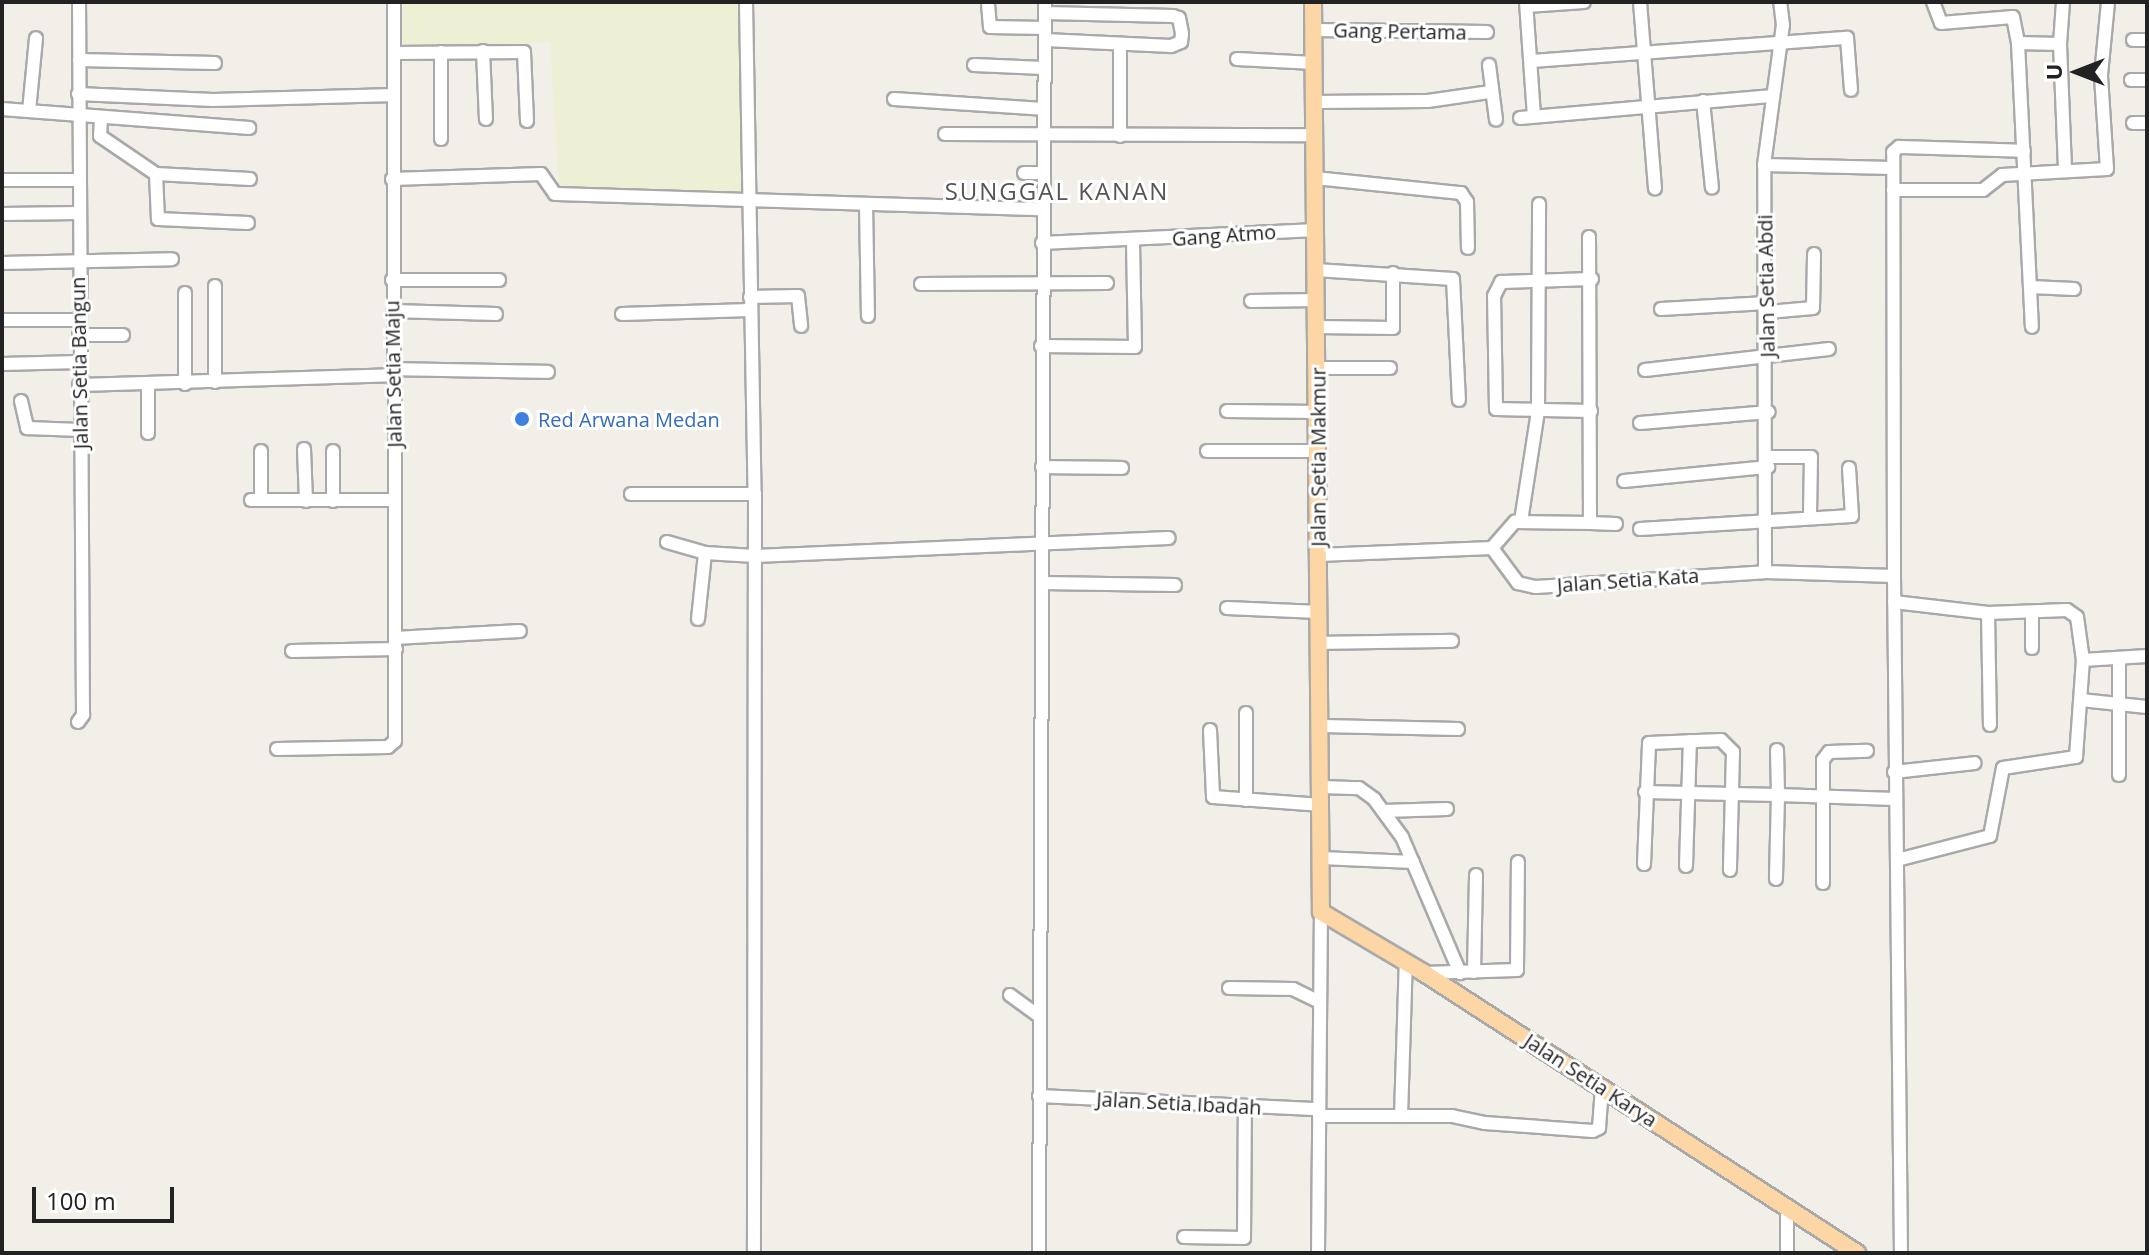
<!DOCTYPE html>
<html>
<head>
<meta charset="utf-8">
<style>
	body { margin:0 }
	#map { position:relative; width:2149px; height:1255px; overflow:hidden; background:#f2efe9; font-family:"Open Sans",sans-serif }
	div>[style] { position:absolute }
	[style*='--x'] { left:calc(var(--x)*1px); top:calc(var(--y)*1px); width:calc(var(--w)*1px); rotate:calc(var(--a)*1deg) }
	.farmland>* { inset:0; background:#eef0d5 }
	.roads { filter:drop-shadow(2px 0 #a9a9a9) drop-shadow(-2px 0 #a9a9a9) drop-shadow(0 2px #a9a9a9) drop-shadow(0 -2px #a9a9a9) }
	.minor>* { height:12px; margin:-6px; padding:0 6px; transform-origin:6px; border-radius:6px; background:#fff }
	.major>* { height:16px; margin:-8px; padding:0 8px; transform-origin:8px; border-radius:8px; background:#fcd6a4 }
	.dots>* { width:22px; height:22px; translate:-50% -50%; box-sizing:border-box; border:4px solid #fff; border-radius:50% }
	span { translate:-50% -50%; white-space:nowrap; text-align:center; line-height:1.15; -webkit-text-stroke:6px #fff; paint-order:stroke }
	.street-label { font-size:20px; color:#222 }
	.shop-label { font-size:20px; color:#366cbe }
	.left { translate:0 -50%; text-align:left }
	.quarter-label { font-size:24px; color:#555; letter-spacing:2px }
	.frame { position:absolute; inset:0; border:4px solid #222; pointer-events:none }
	.north { position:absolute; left:2037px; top:32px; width:80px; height:80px; -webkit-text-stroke:6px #fff; paint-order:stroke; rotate:270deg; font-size:22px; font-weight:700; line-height:32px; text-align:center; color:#222 }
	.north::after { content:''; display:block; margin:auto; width:28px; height:36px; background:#222; clip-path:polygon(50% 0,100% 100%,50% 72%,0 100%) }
	.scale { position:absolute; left:32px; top:1187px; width:142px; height:36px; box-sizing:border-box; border:4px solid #222; border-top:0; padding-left:10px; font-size:24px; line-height:28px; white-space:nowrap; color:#222; -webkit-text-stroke:6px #fff; paint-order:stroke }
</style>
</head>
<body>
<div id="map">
	<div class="farmland">
		<i style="clip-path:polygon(391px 2px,738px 2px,744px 195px,559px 192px,550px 42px,391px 51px)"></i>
	</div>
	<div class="roads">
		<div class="minor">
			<i style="--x:746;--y:2;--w:492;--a:89"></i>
			<i style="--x:755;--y:494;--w:759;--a:90.08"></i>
			<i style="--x:1526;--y:2;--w:114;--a:86"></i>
			<i style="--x:1640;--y:2;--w:187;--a:85.4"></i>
			<i style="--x:1933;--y:2;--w:22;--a:69"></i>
			<i style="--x:1941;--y:23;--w:72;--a:-4.8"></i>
			<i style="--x:2013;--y:17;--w:26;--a:79"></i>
			<i style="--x:2018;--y:43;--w:284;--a:87.2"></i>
			<i style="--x:988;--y:4;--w:23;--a:85"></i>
			<i style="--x:990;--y:27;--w:55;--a:1"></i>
			<i style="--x:1527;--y:6;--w:57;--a:-4"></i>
			<i style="--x:1045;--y:13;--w:128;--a:1.3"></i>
			<i style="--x:1173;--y:16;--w:6;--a:18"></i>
			<i style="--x:1179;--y:18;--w:16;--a:79"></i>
			<i style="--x:1182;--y:34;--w:8;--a:97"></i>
			<i style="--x:1181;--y:42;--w:11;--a:158"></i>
			<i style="--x:1171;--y:46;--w:126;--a:-177.3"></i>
			<i style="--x:1314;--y:30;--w:173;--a:0.7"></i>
			<i style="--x:2133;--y:40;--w:14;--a:0"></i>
			<i style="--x:2018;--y:43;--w:42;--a:1.4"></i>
			<i style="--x:2060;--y:44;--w:127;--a:87.7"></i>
			<i style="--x:1120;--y:44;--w:92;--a:90"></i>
			<i style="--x:2060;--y:44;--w:42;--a:-85.9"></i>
			<i style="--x:483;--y:51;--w:68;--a:87.5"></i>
			<i style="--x:441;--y:52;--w:87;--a:90"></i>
			<i style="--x:394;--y:53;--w:130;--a:-0.4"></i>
			<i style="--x:524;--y:52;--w:69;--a:87.5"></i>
			<i style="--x:1237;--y:59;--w:77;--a:3"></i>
			<i style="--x:79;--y:60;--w:136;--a:1.3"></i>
			<i style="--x:1532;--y:61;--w:316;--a:-4.2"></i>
			<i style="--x:1847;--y:38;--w:52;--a:85.6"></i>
			<i style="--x:974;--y:65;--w:70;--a:2.5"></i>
			<i style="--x:1489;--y:65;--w:55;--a:82.7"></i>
			<i style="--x:2131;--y:80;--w:16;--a:0"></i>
			<i style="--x:78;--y:94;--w:135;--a:2.5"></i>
			<i style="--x:213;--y:100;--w:181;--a:-1.6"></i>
			<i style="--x:894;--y:99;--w:149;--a:3.8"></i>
			<i style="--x:1703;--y:101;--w:87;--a:84.1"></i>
			<i style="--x:1315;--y:102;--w:113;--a:-0.5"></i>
			<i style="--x:1428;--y:101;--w:63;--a:-8.3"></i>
			<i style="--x:2;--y:109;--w:248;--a:4.4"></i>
			<i style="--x:29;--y:111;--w:73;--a:-84.5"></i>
			<i style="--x:101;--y:118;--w:18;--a:93"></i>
			<i style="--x:100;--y:136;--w:68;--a:34.2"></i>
			<i style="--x:156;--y:174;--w:45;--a:87.5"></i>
			<i style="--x:158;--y:219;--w:90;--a:2.5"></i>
			<i style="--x:1520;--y:118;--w:251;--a:-5"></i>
			<i style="--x:2133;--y:123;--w:14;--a:0"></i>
			<i style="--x:945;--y:134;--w:370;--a:0.2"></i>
			<i style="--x:1764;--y:165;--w:128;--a:1.3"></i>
			<i style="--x:1024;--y:173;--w:19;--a:0"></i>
			<i style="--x:156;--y:174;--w:94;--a:3"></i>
			<i style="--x:1315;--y:178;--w:147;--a:5.9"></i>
			<i style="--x:1461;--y:193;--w:11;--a:56"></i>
			<i style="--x:1467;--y:202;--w:46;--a:88.8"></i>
			<i style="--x:392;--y:179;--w:149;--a:-1.9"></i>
			<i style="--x:541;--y:174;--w:24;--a:55"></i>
			<i style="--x:555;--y:194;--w:487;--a:1.8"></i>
			<i style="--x:2;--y:180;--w:77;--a:0"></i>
			<i style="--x:1893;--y:190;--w:90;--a:0"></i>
			<i style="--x:1983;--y:190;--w:24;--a:-38"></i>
			<i style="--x:2002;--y:175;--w:105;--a:-3.3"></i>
			<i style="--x:2107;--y:169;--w:94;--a:-93.7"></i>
			<i style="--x:2101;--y:75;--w:73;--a:-84.5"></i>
			<i style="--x:866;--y:204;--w:112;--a:89"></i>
			<i style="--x:2;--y:214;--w:76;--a:-0.8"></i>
			<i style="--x:1042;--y:243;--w:274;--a:-2.7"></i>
			<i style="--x:2;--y:263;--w:170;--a:-1.3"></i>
			<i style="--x:1316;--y:270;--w:137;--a:3.8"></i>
			<i style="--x:1453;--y:279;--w:121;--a:87.2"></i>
			<i style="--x:392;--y:280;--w:107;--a:0"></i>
			<i style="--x:921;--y:284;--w:186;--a:-0.3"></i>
			<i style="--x:215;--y:286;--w:96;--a:90"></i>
			<i style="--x:2031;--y:287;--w:43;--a:2.7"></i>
			<i style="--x:750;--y:297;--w:48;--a:-1.2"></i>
			<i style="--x:798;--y:296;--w:30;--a:84"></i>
			<i style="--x:1251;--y:301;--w:65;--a:-0.9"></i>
			<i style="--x:1661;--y:309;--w:106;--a:-3.2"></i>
			<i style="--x:393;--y:311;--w:103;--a:1.7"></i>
			<i style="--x:1768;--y:312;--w:45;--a:-5.1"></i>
			<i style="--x:1813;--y:308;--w:54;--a:-88.9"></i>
			<i style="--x:622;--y:314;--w:128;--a:-1.8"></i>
			<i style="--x:2;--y:320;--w:76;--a:0"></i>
			<i style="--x:1317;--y:327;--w:76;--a:0.8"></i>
			<i style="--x:1393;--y:328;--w:55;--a:-90"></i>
			<i style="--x:79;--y:335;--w:44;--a:0"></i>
			<i style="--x:1041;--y:346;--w:94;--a:0.6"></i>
			<i style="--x:1135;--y:347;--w:106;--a:-91.1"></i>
			<i style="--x:2;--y:364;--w:77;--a:-1.5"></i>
			<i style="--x:1318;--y:368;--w:72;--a:0"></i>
			<i style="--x:394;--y:369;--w:154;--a:1.1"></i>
			<i style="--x:1645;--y:370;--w:185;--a:-6.5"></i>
			<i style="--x:185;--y:384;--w:91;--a:-90"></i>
			<i style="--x:79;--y:385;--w:314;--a:-1.8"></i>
			<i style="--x:21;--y:401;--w:28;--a:77"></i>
			<i style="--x:27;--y:428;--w:53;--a:2.2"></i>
			<i style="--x:1227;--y:411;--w:92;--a:0.6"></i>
			<i style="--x:1591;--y:411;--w:95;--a:-178.8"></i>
			<i style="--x:1496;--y:409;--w:113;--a:-91"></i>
			<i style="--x:1494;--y:296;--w:16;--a:-63"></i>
			<i style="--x:1501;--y:282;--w:91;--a:-1.9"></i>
			<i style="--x:1640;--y:423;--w:129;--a:-4.9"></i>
			<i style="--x:148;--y:433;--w:49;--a:-90"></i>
			<i style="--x:304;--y:449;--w:52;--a:87.8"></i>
			<i style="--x:1207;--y:451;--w:112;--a:0"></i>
			<i style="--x:1768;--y:457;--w:43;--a:0"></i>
			<i style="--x:1811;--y:457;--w:59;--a:91"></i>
			<i style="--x:1042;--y:467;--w:80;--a:0.7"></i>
			<i style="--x:1624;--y:481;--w:145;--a:-5.6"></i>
			<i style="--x:631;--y:494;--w:124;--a:0"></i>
			<i style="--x:251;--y:500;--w:143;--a:0"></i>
			<i style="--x:261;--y:500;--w:49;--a:-90"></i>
			<i style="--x:333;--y:501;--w:50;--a:-90"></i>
			<i style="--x:1521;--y:521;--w:111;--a:-81.2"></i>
			<i style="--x:1538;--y:411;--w:207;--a:-89.7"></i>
			<i style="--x:1590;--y:523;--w:26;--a:2"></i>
			<i style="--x:1640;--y:529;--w:212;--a:-3.5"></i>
			<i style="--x:1852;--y:516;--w:48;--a:-93.6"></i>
			<i style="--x:667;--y:542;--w:40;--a:16"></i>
			<i style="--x:705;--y:553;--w:50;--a:3.4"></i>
			<i style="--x:755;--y:556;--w:414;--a:-2.5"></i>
			<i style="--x:1492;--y:548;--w:35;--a:-49"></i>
			<i style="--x:1515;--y:522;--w:75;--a:0.8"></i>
			<i style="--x:1590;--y:523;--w:286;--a:-90.2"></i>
			<i style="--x:1318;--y:555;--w:174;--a:-2.3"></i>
			<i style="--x:1492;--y:548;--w:44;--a:53.4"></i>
			<i style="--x:1518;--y:583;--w:18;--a:13"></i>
			<i style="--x:1536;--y:587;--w:229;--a:-3.7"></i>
			<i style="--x:1765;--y:572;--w:129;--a:1.8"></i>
			<i style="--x:1894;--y:576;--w:677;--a:89.41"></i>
			<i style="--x:1765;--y:572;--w:407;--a:-90.1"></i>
			<i style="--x:1764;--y:165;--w:141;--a:-82.3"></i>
			<i style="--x:1783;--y:25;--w:23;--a:-97"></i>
			<i style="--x:1894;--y:576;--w:424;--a:-90.1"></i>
			<i style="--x:1893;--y:152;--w:8;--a:-40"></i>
			<i style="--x:1899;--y:147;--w:125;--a:1.8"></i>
			<i style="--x:1042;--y:583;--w:133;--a:0.9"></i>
			<i style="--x:1894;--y:602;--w:95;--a:6.7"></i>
			<i style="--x:1988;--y:613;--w:79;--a:-2.2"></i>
			<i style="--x:2067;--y:610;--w:12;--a:35"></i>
			<i style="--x:2077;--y:617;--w:43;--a:82.1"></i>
			<i style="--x:1227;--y:608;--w:92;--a:2.5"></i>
			<i style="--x:1988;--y:613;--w:112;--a:89"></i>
			<i style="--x:698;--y:619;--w:66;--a:-83.9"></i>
			<i style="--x:395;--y:638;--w:125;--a:-3.2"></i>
			<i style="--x:1320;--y:643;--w:132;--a:-0.9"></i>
			<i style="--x:2032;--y:648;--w:36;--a:-90"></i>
			<i style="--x:292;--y:651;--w:104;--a:-1.1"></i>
			<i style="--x:2119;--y:659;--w:116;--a:90"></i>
			<i style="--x:2081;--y:700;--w:66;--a:6.1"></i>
			<i style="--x:1246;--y:713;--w:87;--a:90"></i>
			<i style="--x:78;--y:722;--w:9;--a:-54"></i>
			<i style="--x:83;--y:715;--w:713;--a:-90.32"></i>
			<i style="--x:1322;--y:726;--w:136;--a:1.3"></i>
			<i style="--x:1210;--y:730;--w:67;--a:87.4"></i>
			<i style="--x:1213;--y:797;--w:109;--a:4.2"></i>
			<i style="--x:277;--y:749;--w:111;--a:-1"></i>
			<i style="--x:388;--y:747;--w:9;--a:-41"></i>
			<i style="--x:395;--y:741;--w:739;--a:-90.08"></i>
			<i style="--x:1777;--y:750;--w:45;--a:88.7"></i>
			<i style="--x:1778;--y:795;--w:117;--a:2"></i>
			<i style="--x:1894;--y:772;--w:81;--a:-6.3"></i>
			<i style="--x:1322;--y:787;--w:37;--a:2"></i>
			<i style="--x:1359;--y:788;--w:19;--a:36"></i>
			<i style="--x:1374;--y:799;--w:47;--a:53.6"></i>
			<i style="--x:1402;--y:837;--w:148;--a:66.9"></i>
			<i style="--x:1645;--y:792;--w:133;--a:1.3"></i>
			<i style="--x:1778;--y:795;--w:84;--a:91.4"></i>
			<i style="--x:1383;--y:811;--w:64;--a:-1.8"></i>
			<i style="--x:1321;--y:858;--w:92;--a:2.5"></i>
			<i style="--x:1897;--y:860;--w:96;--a:-14.5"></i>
			<i style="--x:1990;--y:836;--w:69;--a:-79.2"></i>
			<i style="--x:2003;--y:768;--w:74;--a:-8.6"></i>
			<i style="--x:2076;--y:757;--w:97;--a:-85.9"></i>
			<i style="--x:2083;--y:660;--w:64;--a:-3.6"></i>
			<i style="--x:1644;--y:864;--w:121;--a:-87.6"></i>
			<i style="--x:1649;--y:743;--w:72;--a:-2.4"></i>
			<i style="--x:1721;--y:740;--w:17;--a:45"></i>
			<i style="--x:1733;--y:752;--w:118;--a:91.5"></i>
			<i style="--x:1686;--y:866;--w:125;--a:-88.2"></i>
			<i style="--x:1823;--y:883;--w:123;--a:-90"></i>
			<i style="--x:1823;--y:760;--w:10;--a:-53"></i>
			<i style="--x:1829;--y:752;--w:38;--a:-2"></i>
			<i style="--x:1474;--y:972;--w:97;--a:-88.8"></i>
			<i style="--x:1424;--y:973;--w:93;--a:-1.8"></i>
			<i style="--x:1517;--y:970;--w:108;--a:-89.5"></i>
			<i style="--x:1229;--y:988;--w:64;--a:0.9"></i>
			<i style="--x:1293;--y:989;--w:30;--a:26"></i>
			<i style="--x:1010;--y:995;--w:34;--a:36"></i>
			<i style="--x:1039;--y:1096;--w:280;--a:2.7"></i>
			<i style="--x:1319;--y:1116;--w:133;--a:0"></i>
			<i style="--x:1452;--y:1116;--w:34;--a:12"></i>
			<i style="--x:1485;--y:1123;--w:108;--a:4.2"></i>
			<i style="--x:1593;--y:1131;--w:7;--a:-27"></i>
			<i style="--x:1599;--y:1128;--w:41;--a:-85.8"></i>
			<i style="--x:1401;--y:1116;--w:155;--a:-88.2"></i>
			<i style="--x:1787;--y:1211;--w:42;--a:90"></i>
			<i style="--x:1184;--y:1237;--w:60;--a:1"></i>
			<i style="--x:1244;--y:1238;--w:132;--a:-89.6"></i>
			<i style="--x:1039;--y:1253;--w:1251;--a:-89.73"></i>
			<i style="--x:1318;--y:1253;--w:341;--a:-89.5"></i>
		</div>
		<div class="major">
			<i style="--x:1313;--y:2;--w:910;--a:89.5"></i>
			<i style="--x:1321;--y:912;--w:120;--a:30.6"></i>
			<i style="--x:1424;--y:973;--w:516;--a:32.89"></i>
		</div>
	</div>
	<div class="dots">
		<i style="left:522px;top:419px;background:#3f7fe0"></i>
	</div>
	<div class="street-label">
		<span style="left:1400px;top:31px;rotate:1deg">Gang Pertama</span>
		<span style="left:1224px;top:235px;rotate:-4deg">Gang Atmo</span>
		<span style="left:1766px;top:286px;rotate:-91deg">Jalan Setia Abdi</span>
		<span style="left:79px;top:363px;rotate:-91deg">Jalan Setia Bangun</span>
		<span style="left:393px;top:374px;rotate:-91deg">Jalan Setia Maju</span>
		<span style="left:1318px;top:457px;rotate:-90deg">Jalan Setia Makmur</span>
		<span style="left:1628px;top:580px;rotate:-4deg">Jalan Setia Kata</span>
		<span style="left:1591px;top:1080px;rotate:33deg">Jalan Setia Karya</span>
		<span style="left:1179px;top:1103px;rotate:3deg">Jalan Setia Ibadah</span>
	</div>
	<div class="shop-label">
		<span class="left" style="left:538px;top:419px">Red Arwana Medan</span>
	</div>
	<div class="quarter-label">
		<span style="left:1057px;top:191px">SUNGGAL KANAN</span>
	</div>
	<div class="frame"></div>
	<div class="north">U</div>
	<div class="scale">100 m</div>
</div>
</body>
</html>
